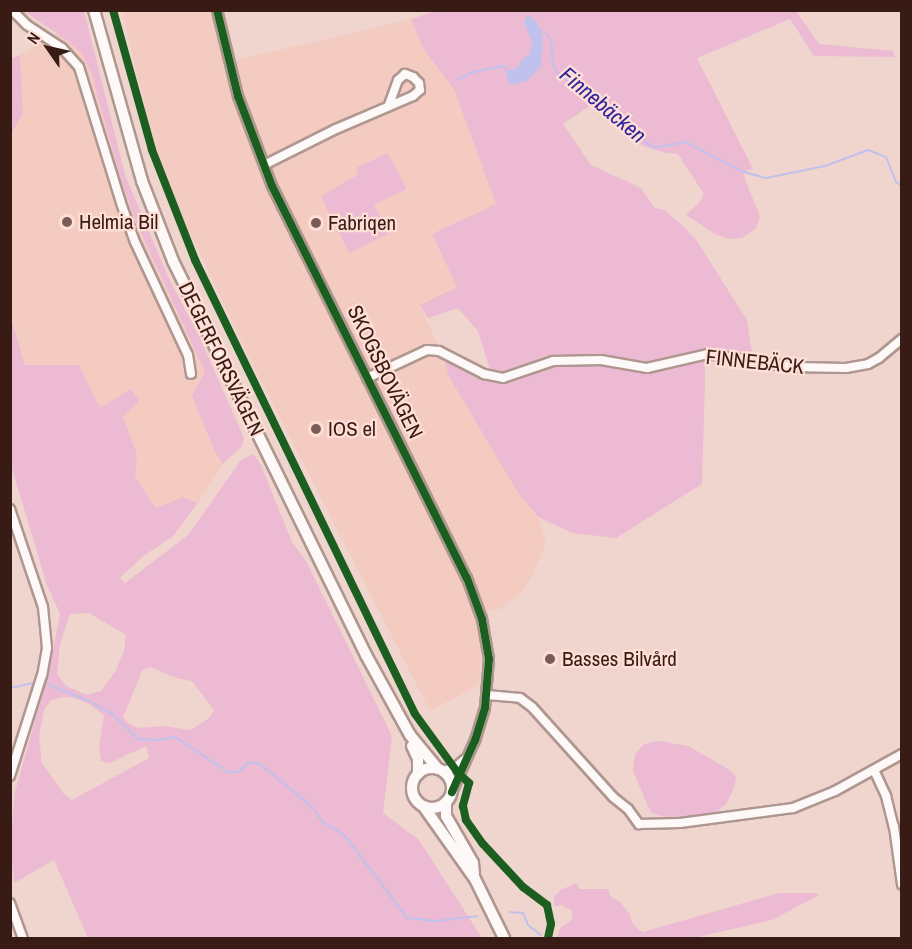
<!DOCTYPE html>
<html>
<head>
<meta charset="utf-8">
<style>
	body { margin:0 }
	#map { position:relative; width:912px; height:949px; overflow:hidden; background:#efd5cd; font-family:"Archivo Narrow",sans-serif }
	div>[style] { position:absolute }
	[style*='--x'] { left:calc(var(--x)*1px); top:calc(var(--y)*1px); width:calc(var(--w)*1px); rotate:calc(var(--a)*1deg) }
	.built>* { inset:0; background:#f3cbc0 }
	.green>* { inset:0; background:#ecbad3 }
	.water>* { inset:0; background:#c0c1ec }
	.stream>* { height:2px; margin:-1px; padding:0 1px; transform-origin:1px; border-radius:1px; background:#c0c1ec }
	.roads { filter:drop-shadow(2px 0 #af968f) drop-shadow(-2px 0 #af968f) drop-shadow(0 2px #af968f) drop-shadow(0 -2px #af968f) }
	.minor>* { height:8px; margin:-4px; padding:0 4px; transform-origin:4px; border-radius:4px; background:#fdf9f8 }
	.major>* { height:10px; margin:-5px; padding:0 5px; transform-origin:5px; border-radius:5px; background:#fdf9f8 }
	.major>.ring { margin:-5px; padding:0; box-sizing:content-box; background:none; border:10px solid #fdf9f8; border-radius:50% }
	.cycleway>* { height:8px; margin:-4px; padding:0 4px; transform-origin:4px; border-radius:4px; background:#1b5e20 }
	.dots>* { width:16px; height:16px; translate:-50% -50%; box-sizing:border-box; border:3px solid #ffded6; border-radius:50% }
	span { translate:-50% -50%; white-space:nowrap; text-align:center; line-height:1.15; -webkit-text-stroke:4.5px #ffded6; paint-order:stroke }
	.poi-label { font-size:21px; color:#381b14 }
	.left { translate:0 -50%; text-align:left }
	.street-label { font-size:21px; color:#381b14 }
	.water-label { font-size:22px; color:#2c259c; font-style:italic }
	.frame { position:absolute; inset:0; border:12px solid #381b14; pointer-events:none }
	.north { position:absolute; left:18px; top:18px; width:60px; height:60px; -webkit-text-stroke:4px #ffded6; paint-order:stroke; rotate:304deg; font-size:16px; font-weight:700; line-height:24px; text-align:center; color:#381b14 }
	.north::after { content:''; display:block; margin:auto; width:21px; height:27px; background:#381b14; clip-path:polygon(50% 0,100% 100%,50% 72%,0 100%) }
</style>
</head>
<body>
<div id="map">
	<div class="built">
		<i style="clip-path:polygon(evenodd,122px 11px,211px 11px,224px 63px,411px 19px,424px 50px,454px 89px,496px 204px,432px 234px,457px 287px,420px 306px,445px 360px,448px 375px,517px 491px,538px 517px,545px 537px,545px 546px,532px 576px,520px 594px,500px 609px,475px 613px,482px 643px,479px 685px,430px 711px,248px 355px,186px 224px,155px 148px,122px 11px,388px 153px,407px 189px,374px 205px,321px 196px,359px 174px,388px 153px)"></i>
		<i style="clip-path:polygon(58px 34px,83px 55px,91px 72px,119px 174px,137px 224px,205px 372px,192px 396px,214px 450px,223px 464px,198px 503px,183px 497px,156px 508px,135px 477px,137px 453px,123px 417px,131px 389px,100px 409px,79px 365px,25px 365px,11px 314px,10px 134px,23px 113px,20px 55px)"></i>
	</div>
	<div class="green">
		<i style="clip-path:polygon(439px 10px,796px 11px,819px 44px,893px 51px,895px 57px,814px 56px,790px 19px,697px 58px,753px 169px,744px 171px,745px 180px,760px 216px,756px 228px,742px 238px,729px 239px,715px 234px,686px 215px,699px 203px,704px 194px,678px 154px,666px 153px,643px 146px,593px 104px,563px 124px,591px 165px,641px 188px,655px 208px,664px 210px,680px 223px,697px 241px,747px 320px,752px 354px,706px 347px,702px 484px,616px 538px,572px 533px,538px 517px,517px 491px,448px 375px,445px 360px,480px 377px,492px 376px,478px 331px,458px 308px,428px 318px,420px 305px,457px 287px,432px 234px,496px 204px,454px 89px,424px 50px,411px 19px)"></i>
		<i style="clip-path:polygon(24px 11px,84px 11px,125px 175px,170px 281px,199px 336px,244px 438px,242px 446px,223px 464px,214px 450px,192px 396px,205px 372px,137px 224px,119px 174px,91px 72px,83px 55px,66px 40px)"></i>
		<i style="clip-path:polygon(20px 55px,23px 113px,11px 134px,11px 59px)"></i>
		<i style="clip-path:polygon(388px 153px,407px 189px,374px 205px,388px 234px,349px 253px,321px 196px,359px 174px,356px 168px)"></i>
		<i style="clip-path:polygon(evenodd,10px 314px,25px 365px,79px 365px,100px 408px,131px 389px,139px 401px,123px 417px,137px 454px,135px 477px,156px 508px,183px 497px,198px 503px,173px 536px,142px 557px,120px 578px,125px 583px,188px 535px,241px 460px,253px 454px,261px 465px,292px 542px,306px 561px,392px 736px,383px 813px,419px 840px,482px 938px,88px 938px,54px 860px,14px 883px,10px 844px,15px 792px,49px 670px,60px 614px,47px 585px,11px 465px,10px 314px,89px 613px,126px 635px,124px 651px,115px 672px,101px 691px,87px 695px,66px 686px,57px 674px,60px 644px,70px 614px,89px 613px,10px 314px,150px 667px,176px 678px,192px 681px,214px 710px,209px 718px,191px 730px,163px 726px,139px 728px,128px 723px,123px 717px,142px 671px,150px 667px,10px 314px,64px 697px,75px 698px,89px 704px,104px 715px,99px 747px,101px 761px,110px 763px,146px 746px,149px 758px,72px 800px,63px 793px,42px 763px,39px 737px,44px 710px,51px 700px,64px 697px)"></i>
		<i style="clip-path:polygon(659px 741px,688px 746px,730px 770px,736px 777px,734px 788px,726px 804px,715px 813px,693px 817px,667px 817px,651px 813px,633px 771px,635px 754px,644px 744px)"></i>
		<i style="clip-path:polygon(576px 883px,580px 889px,608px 889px,611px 897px,619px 901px,629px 913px,634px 926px,643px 932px,779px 893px,816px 893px,819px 895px,772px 920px,693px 938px,557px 938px,560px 928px,572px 920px,572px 911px,562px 905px,554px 906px,554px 897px,561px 890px)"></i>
	</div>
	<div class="water">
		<i style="clip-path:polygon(528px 15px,537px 22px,543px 39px,541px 66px,527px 81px,510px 85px,505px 70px,511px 70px,520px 65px,521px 60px,530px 54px,532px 42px,524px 22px)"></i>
	</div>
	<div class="stream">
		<i style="--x:540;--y:30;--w:5;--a:37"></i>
		<i style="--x:547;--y:35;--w:7;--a:56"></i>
		<i style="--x:551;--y:41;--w:24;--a:85"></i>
		<i style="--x:553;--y:65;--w:8;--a:60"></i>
		<i style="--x:557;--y:72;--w:123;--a:38.1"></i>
		<i style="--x:654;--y:148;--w:33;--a:-11"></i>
		<i style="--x:686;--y:142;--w:62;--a:27.8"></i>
		<i style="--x:741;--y:171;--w:26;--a:16"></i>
		<i style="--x:766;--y:178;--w:60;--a:-11.5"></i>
		<i style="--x:825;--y:166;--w:46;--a:-20.4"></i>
		<i style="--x:868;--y:150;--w:19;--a:21"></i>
		<i style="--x:886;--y:157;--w:27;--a:68"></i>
		<i style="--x:896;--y:182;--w:4;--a:34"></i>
		<i style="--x:899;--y:184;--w:4;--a:-34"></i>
		<i style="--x:458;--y:79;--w:17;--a:-24"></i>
		<i style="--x:474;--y:72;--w:30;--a:-12"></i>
		<i style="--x:503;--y:66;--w:4;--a:45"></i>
		<i style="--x:49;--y:685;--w:43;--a:21.8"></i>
		<i style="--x:89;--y:701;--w:26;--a:29"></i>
		<i style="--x:112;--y:714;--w:36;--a:44"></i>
		<i style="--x:138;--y:739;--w:21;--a:3"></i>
		<i style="--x:159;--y:740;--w:16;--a:-11"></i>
		<i style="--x:175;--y:737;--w:64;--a:33.4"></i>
		<i style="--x:228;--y:772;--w:10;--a:0"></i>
		<i style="--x:238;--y:772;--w:15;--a:-42"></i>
		<i style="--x:249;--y:762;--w:11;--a:10"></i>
		<i style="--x:260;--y:764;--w:65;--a:39.4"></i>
		<i style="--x:310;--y:805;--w:21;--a:53"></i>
		<i style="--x:323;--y:822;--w:26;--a:32"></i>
		<i style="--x:345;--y:836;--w:103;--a:52.9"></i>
		<i style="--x:407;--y:918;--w:31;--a:6"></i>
		<i style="--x:438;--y:921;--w:40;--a:-7.1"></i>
		<i style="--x:10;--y:688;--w:24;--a:-12"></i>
		<i style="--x:510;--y:912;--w:13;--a:4"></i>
		<i style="--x:523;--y:913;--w:13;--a:67"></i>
		<i style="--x:528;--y:925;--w:16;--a:38"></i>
	</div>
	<div class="roads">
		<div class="minor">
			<i style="--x:12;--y:10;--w:21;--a:45"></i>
			<i style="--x:27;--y:25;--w:42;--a:33.3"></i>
			<i style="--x:62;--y:48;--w:25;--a:48"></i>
			<i style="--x:79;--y:67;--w:142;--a:72.8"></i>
			<i style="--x:121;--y:203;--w:41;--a:70.3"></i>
			<i style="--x:135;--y:242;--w:125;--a:64.9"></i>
			<i style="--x:188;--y:355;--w:19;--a:81"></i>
			<i style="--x:217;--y:10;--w:89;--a:76.3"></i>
			<i style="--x:238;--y:96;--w:96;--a:69.3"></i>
			<i style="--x:272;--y:186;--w:438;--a:63.6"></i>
			<i style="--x:467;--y:578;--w:44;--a:69.9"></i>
			<i style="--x:482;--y:619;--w:41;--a:80.1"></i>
			<i style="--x:489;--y:659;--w:49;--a:94.7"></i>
			<i style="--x:485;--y:708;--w:34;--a:107"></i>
			<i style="--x:475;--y:740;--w:57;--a:113.9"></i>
			<i style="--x:264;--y:165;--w:80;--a:-26.6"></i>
			<i style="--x:336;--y:129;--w:84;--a:-23.2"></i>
			<i style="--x:413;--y:96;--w:9;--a:-41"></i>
			<i style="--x:420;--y:90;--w:7;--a:-98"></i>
			<i style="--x:419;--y:83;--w:8;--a:-135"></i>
			<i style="--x:413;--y:77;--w:9;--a:-159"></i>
			<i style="--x:405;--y:74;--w:9;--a:139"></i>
			<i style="--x:398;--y:80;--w:27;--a:110"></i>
			<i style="--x:367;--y:378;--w:66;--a:-25"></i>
			<i style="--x:427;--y:350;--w:12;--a:5"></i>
			<i style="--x:439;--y:351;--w:51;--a:27.1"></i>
			<i style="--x:484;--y:374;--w:19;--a:12"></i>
			<i style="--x:503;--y:378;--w:53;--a:-18.8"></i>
			<i style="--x:553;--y:361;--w:48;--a:-1.2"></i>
			<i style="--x:601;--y:360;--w:47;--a:9.9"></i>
			<i style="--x:647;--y:368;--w:63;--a:-12.9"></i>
			<i style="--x:708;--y:354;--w:86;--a:8.7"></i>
			<i style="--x:793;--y:367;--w:53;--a:1.1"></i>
			<i style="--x:846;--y:368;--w:22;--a:-10"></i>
			<i style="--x:868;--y:364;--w:13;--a:-29"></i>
			<i style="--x:879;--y:358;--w:30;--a:-40"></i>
			<i style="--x:10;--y:509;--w:103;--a:71.4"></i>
			<i style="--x:43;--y:607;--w:41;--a:84.4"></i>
			<i style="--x:47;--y:648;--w:27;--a:100"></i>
			<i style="--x:42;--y:675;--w:106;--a:107.6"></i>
			<i style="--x:487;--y:695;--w:33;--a:5"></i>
			<i style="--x:520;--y:698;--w:15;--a:37"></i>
			<i style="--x:532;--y:707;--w:121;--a:48"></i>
			<i style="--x:613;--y:797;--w:19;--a:39"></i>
			<i style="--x:628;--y:809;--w:19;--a:54"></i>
			<i style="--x:639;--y:824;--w:41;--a:-1.4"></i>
			<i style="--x:680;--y:823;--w:114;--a:-7.6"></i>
			<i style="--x:793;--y:808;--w:45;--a:-22"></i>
			<i style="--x:835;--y:791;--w:77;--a:-28.9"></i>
			<i style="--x:874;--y:770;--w:29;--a:65"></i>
			<i style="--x:886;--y:796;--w:32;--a:76"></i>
			<i style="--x:894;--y:827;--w:58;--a:82"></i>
			<i style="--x:443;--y:771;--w:14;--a:-17"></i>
			<i style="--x:456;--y:767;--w:11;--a:-41"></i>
			<i style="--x:10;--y:903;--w:37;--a:70"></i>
		</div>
		<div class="major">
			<i style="--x:94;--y:10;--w:178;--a:74.3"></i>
			<i style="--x:142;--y:181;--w:86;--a:68.8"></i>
			<i style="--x:173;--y:261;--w:439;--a:63.9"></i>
			<i style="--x:366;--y:655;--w:91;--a:61.2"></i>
			<i style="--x:410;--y:735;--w:44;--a:50.5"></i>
			<i style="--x:412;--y:746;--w:14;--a:65"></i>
			<i style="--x:418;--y:759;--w:15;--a:90"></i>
			<i class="ring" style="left:412px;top:768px;width:30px;height:30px"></i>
			<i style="--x:446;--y:802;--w:14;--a:90"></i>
			<i style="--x:446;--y:816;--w:54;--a:60.1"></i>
			<i style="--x:473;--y:863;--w:12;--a:85"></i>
			<i style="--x:424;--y:807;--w:88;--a:54.7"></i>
			<i style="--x:475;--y:879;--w:66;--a:63.8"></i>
		</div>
	</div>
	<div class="cycleway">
		<i style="--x:113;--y:10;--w:145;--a:74.4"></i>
		<i style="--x:152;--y:150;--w:118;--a:68.6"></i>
		<i style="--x:195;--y:260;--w:504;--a:64.15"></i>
		<i style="--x:415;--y:714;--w:73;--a:53.9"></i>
		<i style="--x:458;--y:773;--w:15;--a:42"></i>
		<i style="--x:469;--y:783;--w:24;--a:105"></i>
		<i style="--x:463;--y:806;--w:14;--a:78"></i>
		<i style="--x:466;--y:820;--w:29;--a:55"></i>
		<i style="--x:483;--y:844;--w:59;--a:47.1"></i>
		<i style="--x:523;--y:887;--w:30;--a:37"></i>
		<i style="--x:547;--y:905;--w:19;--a:78"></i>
		<i style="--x:551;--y:924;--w:14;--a:102"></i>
		<i style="--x:217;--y:10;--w:89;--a:76.3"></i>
		<i style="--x:238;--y:96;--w:96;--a:69.3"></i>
		<i style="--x:272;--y:186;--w:438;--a:63.6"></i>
		<i style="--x:467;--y:578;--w:44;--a:69.9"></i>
		<i style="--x:482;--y:619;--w:41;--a:80.1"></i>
		<i style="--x:489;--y:659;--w:49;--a:94.7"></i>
		<i style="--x:485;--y:708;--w:34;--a:107"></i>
		<i style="--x:475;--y:740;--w:57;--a:113.9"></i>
	</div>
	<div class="dots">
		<i style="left:67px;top:222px;background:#785c55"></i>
		<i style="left:316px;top:223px;background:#785c55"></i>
		<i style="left:316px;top:429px;background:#785c55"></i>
		<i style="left:550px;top:659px;background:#785c55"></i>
	</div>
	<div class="poi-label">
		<span class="left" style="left:79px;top:222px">Helmia Bil</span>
		<span class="left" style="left:328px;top:223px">Fabriqen</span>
		<span class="left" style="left:328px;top:429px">IOS el</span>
		<span class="left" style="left:562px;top:659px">Basses Bilvård</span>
	</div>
	<div class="street-label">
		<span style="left:221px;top:359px;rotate:64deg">DEGERFORSVÄGEN</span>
		<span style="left:755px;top:362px;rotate:6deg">FINNEBÄCK</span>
		<span style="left:385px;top:372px;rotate:64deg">SKOGSBOVÄGEN</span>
	</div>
	<div class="water-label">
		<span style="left:603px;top:105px;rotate:40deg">Finnebäcken</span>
	</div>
	<div class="frame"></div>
	<div class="north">N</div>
</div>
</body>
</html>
